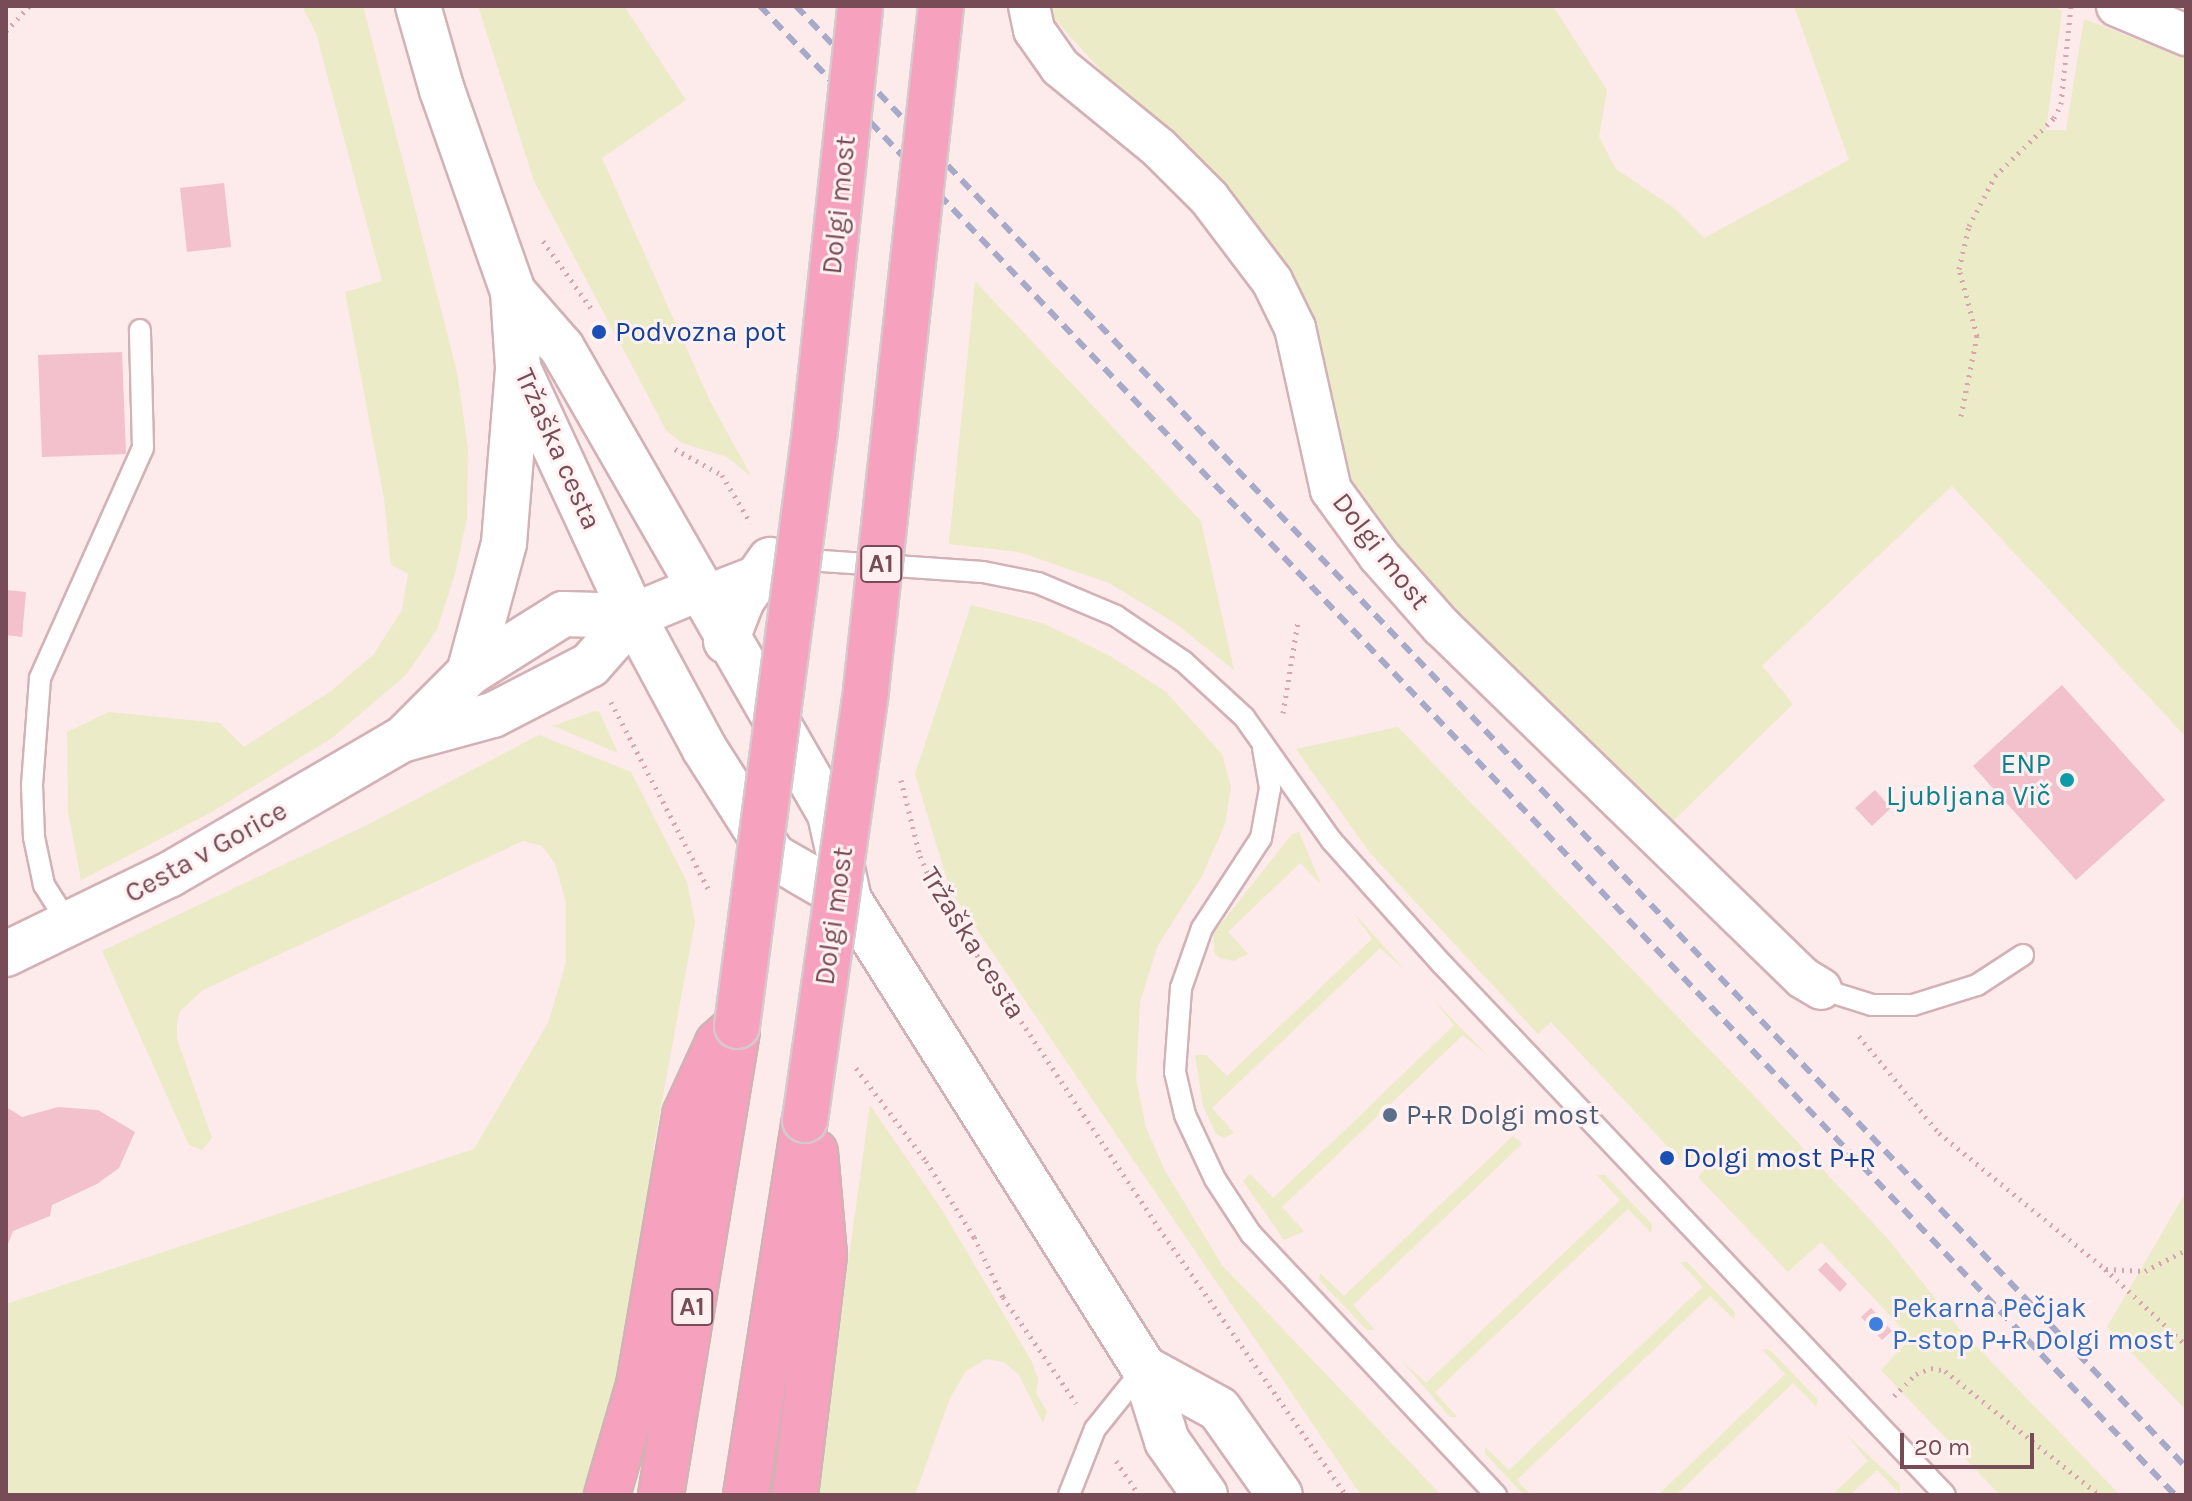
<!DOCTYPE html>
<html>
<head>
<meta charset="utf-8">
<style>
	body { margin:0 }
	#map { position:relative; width:2192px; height:1501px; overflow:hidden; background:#fdeaea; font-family:Karla,sans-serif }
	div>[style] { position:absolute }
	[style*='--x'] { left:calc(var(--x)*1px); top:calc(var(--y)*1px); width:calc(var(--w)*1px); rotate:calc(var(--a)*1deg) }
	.green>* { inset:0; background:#ebebc7 }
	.building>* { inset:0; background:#f2c1cb }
	.path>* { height:5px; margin-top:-2.5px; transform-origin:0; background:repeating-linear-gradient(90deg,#d8a4af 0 2px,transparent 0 8px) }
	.roads { filter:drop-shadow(2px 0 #d2b1b7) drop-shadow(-2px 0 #d2b1b7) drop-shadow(0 2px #d2b1b7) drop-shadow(0 -2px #d2b1b7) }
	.service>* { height:20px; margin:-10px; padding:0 10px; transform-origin:10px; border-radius:10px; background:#fff }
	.minor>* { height:40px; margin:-20px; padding:0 20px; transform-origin:20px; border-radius:20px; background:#fff }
	.tertiary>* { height:44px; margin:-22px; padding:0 22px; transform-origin:22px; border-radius:22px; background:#fff }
	.secondary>* { height:44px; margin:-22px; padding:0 22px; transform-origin:22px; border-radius:22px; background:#fff }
	.motorway>* { height:44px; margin:-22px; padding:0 22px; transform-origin:22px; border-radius:22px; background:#f6a1be }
	.rail>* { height:6px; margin-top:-3px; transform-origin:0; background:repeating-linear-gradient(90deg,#a7a9c8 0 12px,transparent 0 20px) }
	.bridges { filter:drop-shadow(2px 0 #d6c9cd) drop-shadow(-2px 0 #d6c9cd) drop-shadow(0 2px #d6c9cd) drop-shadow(0 -2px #d6c9cd) }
	.motorway-bridge>* { height:44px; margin:-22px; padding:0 22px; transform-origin:22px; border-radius:22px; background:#f6a1be }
	.dots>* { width:22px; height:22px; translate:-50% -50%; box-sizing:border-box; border:4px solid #fff1f1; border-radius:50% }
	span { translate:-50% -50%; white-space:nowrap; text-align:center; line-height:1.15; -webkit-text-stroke:6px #fff1f1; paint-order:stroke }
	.shield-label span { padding:2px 6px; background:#fff1f1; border:2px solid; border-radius:6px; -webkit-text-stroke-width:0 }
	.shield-label { font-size:26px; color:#784c57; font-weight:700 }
	.street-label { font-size:28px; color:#784c57 }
	.transit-label { font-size:28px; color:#164399 }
	.left { translate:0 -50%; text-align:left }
	.culture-label { font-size:28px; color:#0d838f }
	.right { translate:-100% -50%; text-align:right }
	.service-label { font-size:28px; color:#4e5e75 }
	.shop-label { font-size:28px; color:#366cbe }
	.frame { position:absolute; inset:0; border:8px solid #784c57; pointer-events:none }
	.scale { position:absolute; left:1900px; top:1433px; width:134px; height:36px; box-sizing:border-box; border:4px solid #784c57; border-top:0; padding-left:10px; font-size:24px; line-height:28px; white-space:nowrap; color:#784c57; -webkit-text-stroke:6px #fff1f1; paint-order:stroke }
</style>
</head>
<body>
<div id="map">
	<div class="green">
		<i style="clip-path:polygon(302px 6px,363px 6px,457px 372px,468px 448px,467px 518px,455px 574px,437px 630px,406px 675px,332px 738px,210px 813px,81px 880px,68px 812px,67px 732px,109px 712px,220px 723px,244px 747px,331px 691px,374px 654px,402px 610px,408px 573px,391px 565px,384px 499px,345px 292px,382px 281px,316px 33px)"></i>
		<i style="clip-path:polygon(478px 6px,624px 6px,686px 100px,602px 158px,709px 399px,751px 476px,727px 457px,682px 443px,666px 430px,534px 181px)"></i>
		<i style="clip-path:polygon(1050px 6px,1553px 6px,1607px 90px,1599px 137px,1616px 169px,1674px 208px,1704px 238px,1849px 160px,1794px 6px,2053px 6px,2062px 11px,2046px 130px,2066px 130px,2084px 19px,2186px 58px,2186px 737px,1952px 486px,1762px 666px,1793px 704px,1671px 823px,1505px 667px,1343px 484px,1320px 370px,1130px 103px,1051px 15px)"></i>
		<i style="clip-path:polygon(975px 281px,1201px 521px,1234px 670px,1175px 623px,1109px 583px,1019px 552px,949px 544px)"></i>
		<i style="clip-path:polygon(971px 605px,1045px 624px,1110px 656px,1165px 691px,1222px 754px,1231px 787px,1225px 824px,1202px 876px,1158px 945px,1140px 1002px,1136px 1078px,1146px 1128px,1164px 1169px,1222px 1265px,1441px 1495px,1361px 1495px,950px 890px,915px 774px)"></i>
		<i style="clip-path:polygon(595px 711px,600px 713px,618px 753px,553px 726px)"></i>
		<i style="clip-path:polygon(1398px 727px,1761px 1103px,1887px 1238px,1957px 1326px,2120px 1495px,2000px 1495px,1881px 1370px,1911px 1338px,1821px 1242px,1788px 1272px,1698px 1177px,1706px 1168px,1695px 1157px,1685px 1165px,1551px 1022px,1538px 1034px,1370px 853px,1296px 749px)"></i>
		<i style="clip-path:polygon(539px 735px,631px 772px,687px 882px,695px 922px,653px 1150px,663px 1153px,628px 1348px,587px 1495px,6px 1495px,6px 1304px,474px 1149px,548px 1023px,566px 963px,566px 903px,555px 863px,542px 846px,523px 841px,203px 990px,180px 1011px,177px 1023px,177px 1039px,212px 1138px,202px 1150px,189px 1145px,102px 951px,367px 825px)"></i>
		<i style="clip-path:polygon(1299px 832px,1321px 884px,1300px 863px,1228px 932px,1248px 954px,1233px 961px,1220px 958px,1215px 954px,1213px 934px,1292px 834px)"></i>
		<i style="clip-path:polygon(1353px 912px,1405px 970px,1380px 948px,1212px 1108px,1234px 1133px,1224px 1138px,1216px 1134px,1203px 1106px,1195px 1055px,1206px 1055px,1227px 1076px,1372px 939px)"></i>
		<i style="clip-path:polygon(1434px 1000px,1488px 1056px,1463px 1035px,1282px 1207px,1304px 1231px,1284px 1240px,1243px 1181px,1250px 1174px,1273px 1198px,1346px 1129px,1454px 1025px)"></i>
		<i style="clip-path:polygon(870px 1105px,942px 1210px,1032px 1362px,1038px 1379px,1036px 1393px,1047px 1411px,1043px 1423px,1019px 1375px,1004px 1362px,986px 1359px,966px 1371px,950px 1398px,915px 1495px,816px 1495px)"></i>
		<i style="clip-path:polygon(1513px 1136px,1522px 1144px,1353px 1305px,1375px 1330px,1367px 1330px,1319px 1280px,1320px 1273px,1344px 1296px)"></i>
		<i style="clip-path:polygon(1597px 1175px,1605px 1175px,1652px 1224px,1651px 1233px,1628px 1209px,1435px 1392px,1457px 1417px,1450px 1417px,1402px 1361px,1426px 1383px,1620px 1200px)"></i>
		<i style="clip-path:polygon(2186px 1192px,2186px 1410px,2107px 1327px)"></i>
		<i style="clip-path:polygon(1680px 1262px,1687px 1262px,1735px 1312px,1734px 1319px,1710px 1296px,1517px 1480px,1531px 1495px,1524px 1495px,1485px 1454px,1485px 1447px,1509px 1470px,1691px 1298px,1703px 1287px)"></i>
		<i style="clip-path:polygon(1762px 1349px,1770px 1350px,1817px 1399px,1817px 1407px,1793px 1383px,1676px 1495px,1658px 1495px,1785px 1374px)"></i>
		<i style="clip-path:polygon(1847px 1435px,1900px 1485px,1900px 1494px,1877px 1470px,1850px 1495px,1832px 1495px,1868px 1461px)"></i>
	</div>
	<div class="building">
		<i style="clip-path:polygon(224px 183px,231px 247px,187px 252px,180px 188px)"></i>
		<i style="clip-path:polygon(122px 352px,126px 454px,42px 457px,38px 355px)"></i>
		<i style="clip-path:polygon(6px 590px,26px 592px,22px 637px,6px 635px)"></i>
		<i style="clip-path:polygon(2062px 685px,2165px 800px,2076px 880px,1973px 766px)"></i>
		<i style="clip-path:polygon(1875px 790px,1891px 808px,1872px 826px,1855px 808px)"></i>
		<i style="clip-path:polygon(6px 1107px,22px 1117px,58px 1107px,98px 1110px,135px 1132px,119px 1168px,97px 1184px,52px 1205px,50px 1216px,13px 1231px,6px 1249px)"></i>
		<i style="clip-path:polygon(1826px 1262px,1847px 1284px,1840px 1292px,1818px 1270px)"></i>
		<i style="clip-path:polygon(1871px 1308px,1892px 1331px,1882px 1340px,1861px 1317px)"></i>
	</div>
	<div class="path">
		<i style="--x:6;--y:31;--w:34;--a:-47"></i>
		<i style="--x:543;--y:241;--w:82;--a:54.4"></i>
		<i style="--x:1961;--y:416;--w:82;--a:-78.7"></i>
		<i style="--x:1977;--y:336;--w:69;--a:-105"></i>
		<i style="--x:1959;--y:269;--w:44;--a:-76.9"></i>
		<i style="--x:1969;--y:226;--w:56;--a:-62.5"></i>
		<i style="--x:1995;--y:176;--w:83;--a:-44.5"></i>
		<i style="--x:2054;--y:118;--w:16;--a:-63"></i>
		<i style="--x:2061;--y:104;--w:99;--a:-84.2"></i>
		<i style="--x:675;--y:449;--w:54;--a:29"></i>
		<i style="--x:722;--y:475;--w:56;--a:58.9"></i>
		<i style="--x:611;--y:702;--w:210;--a:62.5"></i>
		<i style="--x:1283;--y:713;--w:93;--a:-80.7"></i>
		<i style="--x:901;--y:780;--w:78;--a:76"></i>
		<i style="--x:920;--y:856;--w:43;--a:66.4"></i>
		<i style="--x:937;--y:895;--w:400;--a:56.3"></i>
		<i style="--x:1159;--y:1228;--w:326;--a:55"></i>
		<i style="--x:1859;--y:1036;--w:126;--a:50.5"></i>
		<i style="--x:1939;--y:1133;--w:215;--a:39.3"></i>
		<i style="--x:2105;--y:1269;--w:111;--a:43.2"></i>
		<i style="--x:856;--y:1068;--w:116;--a:53"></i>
		<i style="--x:926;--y:1161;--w:90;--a:57.7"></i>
		<i style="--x:974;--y:1237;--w:67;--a:64.2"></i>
		<i style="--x:1003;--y:1297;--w:129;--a:55.4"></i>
		<i style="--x:2106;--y:1269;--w:39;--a:3"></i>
		<i style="--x:2145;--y:1271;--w:46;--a:-27.1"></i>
		<i style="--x:1894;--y:1396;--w:31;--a:-45"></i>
		<i style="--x:1916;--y:1374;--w:16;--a:-22"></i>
		<i style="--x:1931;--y:1368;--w:14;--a:12"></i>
		<i style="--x:1945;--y:1371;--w:198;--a:38.8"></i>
		<i style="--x:1116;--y:1461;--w:41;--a:55.9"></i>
	</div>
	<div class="roads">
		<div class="service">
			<i style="--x:793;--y:559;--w:190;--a:3.9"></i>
			<i style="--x:983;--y:572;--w:56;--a:11.3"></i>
			<i style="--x:1038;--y:583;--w:85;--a:22.9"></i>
			<i style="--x:1116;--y:616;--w:81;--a:33.9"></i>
			<i style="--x:1183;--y:661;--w:83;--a:42.6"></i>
			<i style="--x:1244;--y:717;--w:151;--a:54.7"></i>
			<i style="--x:1331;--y:840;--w:166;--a:48.2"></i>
			<i style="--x:1442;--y:964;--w:731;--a:46.55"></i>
			<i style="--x:698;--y:588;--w:64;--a:-21"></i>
			<i style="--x:1263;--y:748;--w:41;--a:80.1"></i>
			<i style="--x:1270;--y:788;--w:51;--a:100.2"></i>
			<i style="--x:1261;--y:838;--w:108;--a:123.2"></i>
			<i style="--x:1202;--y:928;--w:64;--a:109.3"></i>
			<i style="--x:1181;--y:988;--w:84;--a:94.1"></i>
			<i style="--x:1175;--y:1072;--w:44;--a:76.9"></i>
			<i style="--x:1185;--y:1115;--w:71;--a:64.9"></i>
			<i style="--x:1215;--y:1179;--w:66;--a:56.8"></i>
			<i style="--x:1251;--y:1234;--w:358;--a:46.8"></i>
			<i style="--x:70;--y:926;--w:49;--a:-122.4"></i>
			<i style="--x:44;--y:885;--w:49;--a:-101.8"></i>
			<i style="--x:34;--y:837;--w:52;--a:-92.2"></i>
			<i style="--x:32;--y:785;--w:107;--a:-85.7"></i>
			<i style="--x:40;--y:678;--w:252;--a:-65.9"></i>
			<i style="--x:143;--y:448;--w:118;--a:-91.5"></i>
			<i style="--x:1821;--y:989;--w:53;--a:17.4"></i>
			<i style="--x:1872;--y:1005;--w:41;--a:0"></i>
			<i style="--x:1913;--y:1005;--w:67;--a:-17.4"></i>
			<i style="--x:1977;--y:985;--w:55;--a:-33.1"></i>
			<i style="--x:1069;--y:1495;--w:71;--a:-68.5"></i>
			<i style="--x:1095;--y:1429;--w:78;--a:-51.2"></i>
		</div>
		<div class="minor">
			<i style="--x:1029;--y:6;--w:25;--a:78"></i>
			<i style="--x:1034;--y:30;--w:45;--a:54.9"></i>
			<i style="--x:1060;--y:67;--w:128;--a:39.3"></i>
			<i style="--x:1159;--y:148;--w:71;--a:45"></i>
			<i style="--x:1209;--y:198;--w:104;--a:52.8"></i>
			<i style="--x:1272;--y:281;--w:52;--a:63.9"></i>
			<i style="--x:1295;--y:328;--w:166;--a:77.5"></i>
			<i style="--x:1331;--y:490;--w:82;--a:54"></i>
			<i style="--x:1379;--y:556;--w:94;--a:48.5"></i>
			<i style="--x:1441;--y:626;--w:505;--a:44.2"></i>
			<i style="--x:1803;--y:978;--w:21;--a:31"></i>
			<i style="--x:2117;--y:6;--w:75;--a:22.8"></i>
		</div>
		<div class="tertiary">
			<i style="--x:402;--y:740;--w:95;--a:-45"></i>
			<i style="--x:469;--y:673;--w:111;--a:-32.1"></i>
			<i style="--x:563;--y:614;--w:70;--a:1.6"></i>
			<i style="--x:633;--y:616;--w:70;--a:-22.6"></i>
			<i style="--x:6;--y:954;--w:181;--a:-25.9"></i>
			<i style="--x:169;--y:875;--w:268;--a:-30.2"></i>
			<i style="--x:401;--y:740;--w:95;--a:-15.2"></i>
			<i style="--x:493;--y:715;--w:109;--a:-27.3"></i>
			<i style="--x:590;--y:665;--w:65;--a:-48.7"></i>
		</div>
		<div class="secondary">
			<i style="--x:418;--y:6;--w:87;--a:74.1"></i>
			<i style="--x:442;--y:90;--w:214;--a:70.6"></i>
			<i style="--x:513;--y:292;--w:76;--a:86.2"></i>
			<i style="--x:518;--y:368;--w:273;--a:65.1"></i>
			<i style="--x:633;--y:616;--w:150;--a:61.7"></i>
			<i style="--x:704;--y:748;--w:128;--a:57.4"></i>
			<i style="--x:773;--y:856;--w:88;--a:30.1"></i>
			<i style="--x:513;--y:292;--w:74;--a:48.8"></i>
			<i style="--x:562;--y:348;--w:538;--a:60.1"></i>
			<i style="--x:830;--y:814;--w:88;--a:77.5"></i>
			<i style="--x:849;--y:900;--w:553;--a:57.78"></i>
			<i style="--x:1144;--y:1368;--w:77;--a:72.5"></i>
			<i style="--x:1167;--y:1441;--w:66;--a:54.9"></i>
			<i style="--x:726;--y:641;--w:44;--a:-68.7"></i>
			<i style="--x:742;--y:600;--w:49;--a:-55"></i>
			<i style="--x:469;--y:673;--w:135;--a:-74.9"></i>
			<i style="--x:504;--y:543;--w:176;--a:-85.4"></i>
			<i style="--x:1144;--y:1368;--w:85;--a:28.7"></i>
			<i style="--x:1219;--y:1409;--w:105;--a:54.7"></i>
		</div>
		<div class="motorway">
			<i style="--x:607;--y:1495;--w:115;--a:-73.8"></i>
			<i style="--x:639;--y:1385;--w:274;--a:-80.3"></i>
			<i style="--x:685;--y:1115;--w:79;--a:-65.4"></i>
			<i style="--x:718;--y:1043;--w:25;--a:-42"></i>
			<i style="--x:661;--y:1495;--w:469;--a:-80.7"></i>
			<i style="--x:746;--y:1495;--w:380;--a:-81.1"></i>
			<i style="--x:795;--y:1495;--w:242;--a:-83.1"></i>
			<i style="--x:824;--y:1255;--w:103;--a:-95"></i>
		</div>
	</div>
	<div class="rail">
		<i style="--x:760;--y:6;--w:2054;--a:46.46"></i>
		<i style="--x:796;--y:6;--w:2017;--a:46.43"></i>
	</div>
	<div class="bridges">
		<div class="motorway-bridge">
			<i style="--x:737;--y:1026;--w:601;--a:-82.54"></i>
			<i style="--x:815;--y:430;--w:426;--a:-83.9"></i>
			<i style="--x:805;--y:1120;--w:434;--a:-81.9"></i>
			<i style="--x:866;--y:690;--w:688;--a:-83.74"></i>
		</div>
	</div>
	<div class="dots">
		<i style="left:599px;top:332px;background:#1a4fb4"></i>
		<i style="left:2067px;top:780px;background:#0f9aa8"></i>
		<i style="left:1390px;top:1115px;background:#5c6f8a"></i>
		<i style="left:1667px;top:1158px;background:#1a4fb4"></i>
		<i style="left:1876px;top:1324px;background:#3f7fe0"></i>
	</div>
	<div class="shield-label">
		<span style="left:881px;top:564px">A1</span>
		<span style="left:692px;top:1307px">A1</span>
	</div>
	<div class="street-label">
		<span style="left:839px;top:205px;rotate:-84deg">Dolgi most</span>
		<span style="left:558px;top:449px;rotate:66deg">Tržaška cesta</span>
		<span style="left:1381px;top:551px;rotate:52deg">Dolgi most</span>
		<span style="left:206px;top:852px;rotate:-29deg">Cesta v Gorice</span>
		<span style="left:834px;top:916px;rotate:-82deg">Dolgi most</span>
		<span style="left:973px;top:943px;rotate:58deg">Tržaška cesta</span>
	</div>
	<div class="transit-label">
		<span class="left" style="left:615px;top:332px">Podvozna pot</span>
		<span class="left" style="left:1683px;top:1158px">Dolgi most P+R</span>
	</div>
	<div class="culture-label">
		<span class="right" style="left:2051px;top:780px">ENP<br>Ljubljana Vič</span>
	</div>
	<div class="service-label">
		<span class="left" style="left:1406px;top:1115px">P+R Dolgi most</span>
	</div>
	<div class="shop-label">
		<span class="left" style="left:1892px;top:1324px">Pekarna Pečjak<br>P-stop P+R Dolgi most</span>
	</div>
	<div class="frame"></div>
	<div class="scale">20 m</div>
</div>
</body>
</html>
